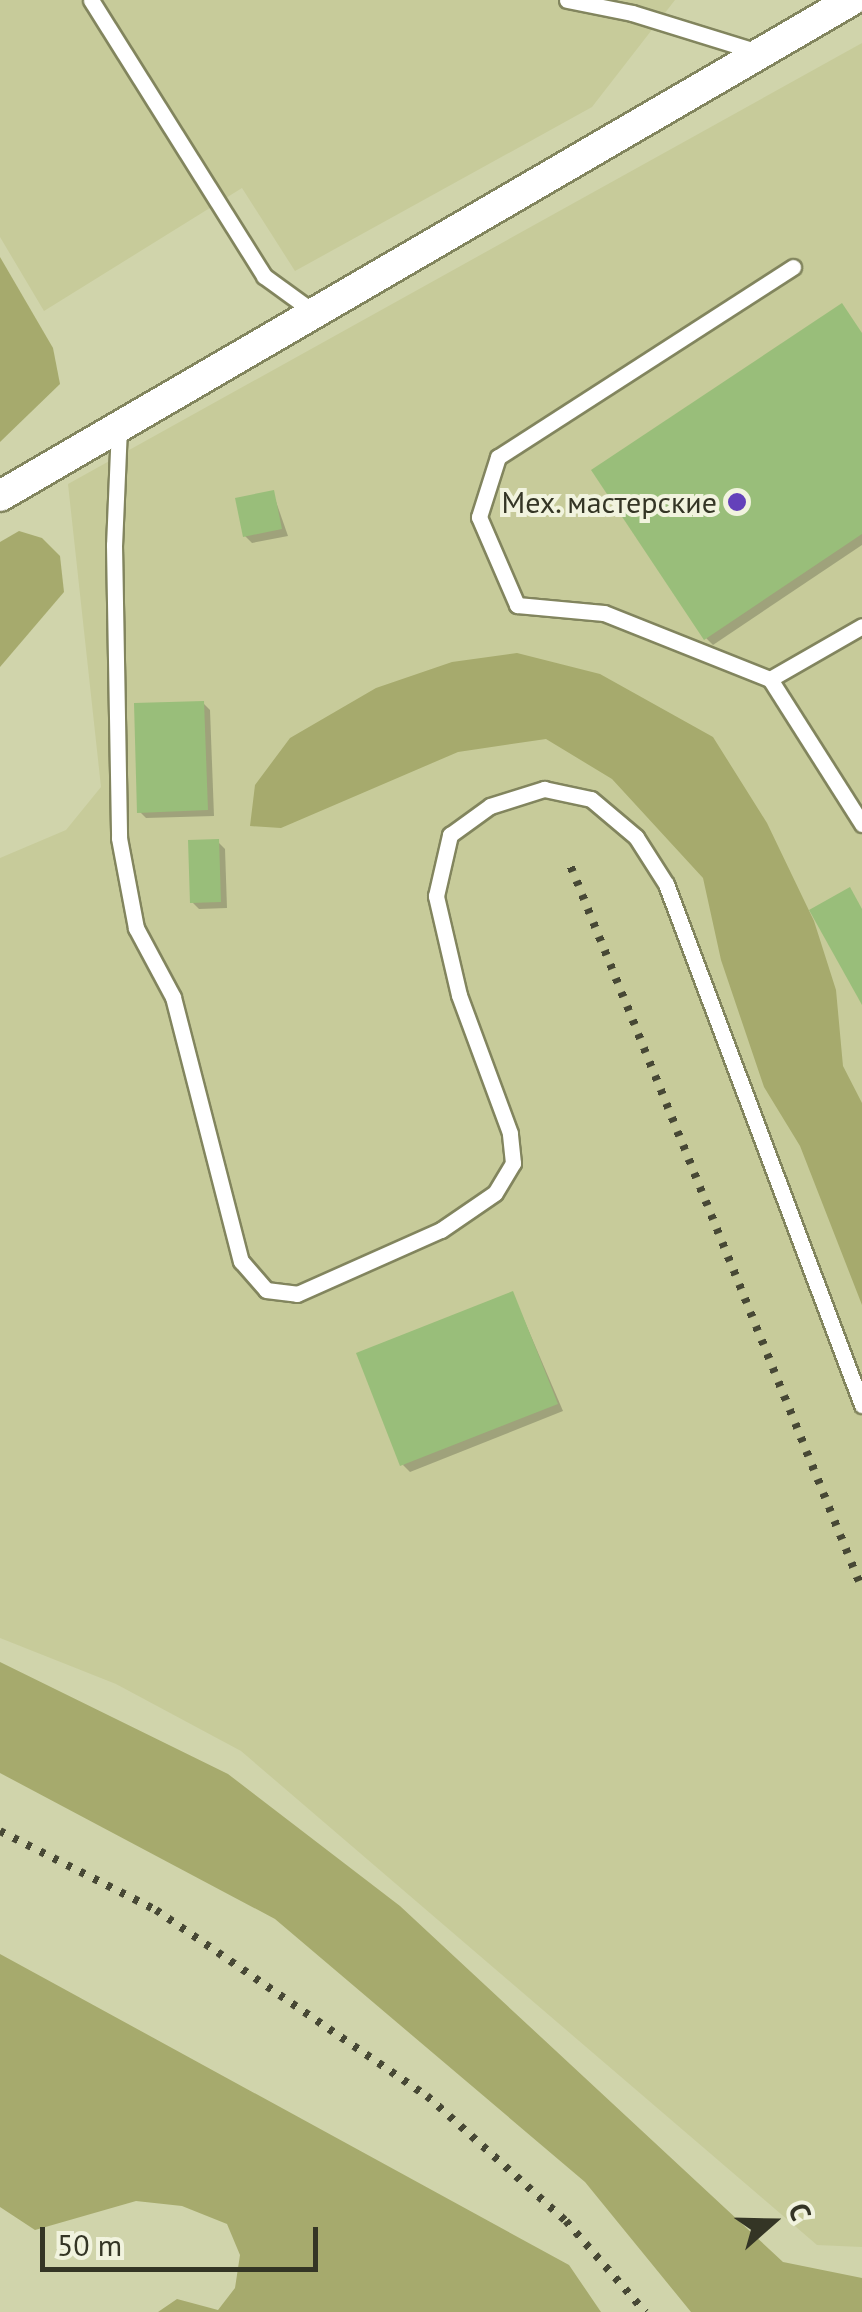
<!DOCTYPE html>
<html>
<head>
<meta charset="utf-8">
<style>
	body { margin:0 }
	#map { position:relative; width:862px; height:2312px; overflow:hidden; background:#d0d4ab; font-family:"PT Sans",sans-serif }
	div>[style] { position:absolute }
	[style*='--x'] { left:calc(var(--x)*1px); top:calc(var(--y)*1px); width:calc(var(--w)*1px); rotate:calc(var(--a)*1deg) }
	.built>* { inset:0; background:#c7cb9a }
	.green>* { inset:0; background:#a6aa6d }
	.shadow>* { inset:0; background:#0003 }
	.building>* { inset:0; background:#99be7a }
	.roads { filter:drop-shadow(2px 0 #82855e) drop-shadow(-2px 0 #82855e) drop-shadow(0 2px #82855e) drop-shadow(0 -2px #82855e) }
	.service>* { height:15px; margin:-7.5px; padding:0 7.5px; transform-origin:7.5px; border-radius:7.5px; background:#fff }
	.minor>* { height:30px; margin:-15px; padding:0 15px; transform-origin:15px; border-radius:15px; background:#fff }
	.rail>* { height:8px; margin-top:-4px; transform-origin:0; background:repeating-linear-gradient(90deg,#474835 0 5px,transparent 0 15px) }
	.dots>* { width:28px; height:28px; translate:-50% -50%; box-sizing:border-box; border:5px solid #f1f3de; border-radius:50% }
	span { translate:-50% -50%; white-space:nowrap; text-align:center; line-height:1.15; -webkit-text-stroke:8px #f1f3de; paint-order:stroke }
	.poi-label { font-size:30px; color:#343525 }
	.right { translate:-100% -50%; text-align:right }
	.north { position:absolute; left:722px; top:2172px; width:100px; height:100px; -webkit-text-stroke:8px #f1f3de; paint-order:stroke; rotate:70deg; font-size:28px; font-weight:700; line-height:40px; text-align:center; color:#343525 }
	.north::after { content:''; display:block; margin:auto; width:35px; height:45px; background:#343525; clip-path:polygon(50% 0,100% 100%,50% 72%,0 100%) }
	.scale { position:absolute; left:40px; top:2227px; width:278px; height:45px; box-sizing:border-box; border:5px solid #343525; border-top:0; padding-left:12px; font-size:30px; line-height:35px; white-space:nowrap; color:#343525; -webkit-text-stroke:8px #f1f3de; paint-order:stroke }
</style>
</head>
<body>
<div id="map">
	<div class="built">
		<i style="clip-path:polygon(0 0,675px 0,592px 107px,295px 271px,242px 188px,44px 311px,0 237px)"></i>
		<i style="clip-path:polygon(862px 43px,862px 2247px,817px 2245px,241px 1751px,116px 1684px,0 1638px,0 858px,66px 830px,101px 787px,68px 484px)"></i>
	</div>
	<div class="green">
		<i style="clip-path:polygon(0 257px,53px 348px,60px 384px,0 442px)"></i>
		<i style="clip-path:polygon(19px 531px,42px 538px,60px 556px,64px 592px,0 667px,0 542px)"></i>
		<i style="clip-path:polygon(517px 653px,600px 674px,713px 737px,767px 823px,814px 921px,836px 990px,843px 1066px,862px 1103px,862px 1305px,800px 1146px,764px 1087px,721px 960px,703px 878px,612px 779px,546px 739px,458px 752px,281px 828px,250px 826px,255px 785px,290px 738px,376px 688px,452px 662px)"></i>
		<i style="clip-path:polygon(0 1662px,228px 1774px,400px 1906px,783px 2262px,862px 2278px,862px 2312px,691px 2312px,585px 2182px,275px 1919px,0 1773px)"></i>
		<i style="clip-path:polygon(0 1954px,569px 2265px,601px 2312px,158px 2312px,177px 2299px,218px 2310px,235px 2288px,240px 2255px,227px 2224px,182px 2206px,136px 2201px,35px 2230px,0 2207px)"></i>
	</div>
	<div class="shadow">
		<i style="clip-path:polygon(862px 333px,862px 545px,713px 645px,706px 638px)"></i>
		<i style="clip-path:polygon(273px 493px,288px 536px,252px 543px,245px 536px)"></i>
		<i style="clip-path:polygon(203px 703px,210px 710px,214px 816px,146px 818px,139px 811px)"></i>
		<i style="clip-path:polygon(218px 842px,225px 849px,227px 908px,199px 909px,192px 902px)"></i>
		<i style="clip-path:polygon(513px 1294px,563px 1411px,410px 1472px,403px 1465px)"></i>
	</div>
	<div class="building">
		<i style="clip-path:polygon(842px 303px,862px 333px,862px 534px,704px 640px,591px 470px)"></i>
		<i style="clip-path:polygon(274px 490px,282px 529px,243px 537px,235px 498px)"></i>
		<i style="clip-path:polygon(204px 701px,208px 810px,137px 813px,134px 703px)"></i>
		<i style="clip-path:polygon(219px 839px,221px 902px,190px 903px,188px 840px)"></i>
		<i style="clip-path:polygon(850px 887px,862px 909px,862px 1005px,809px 910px)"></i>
		<i style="clip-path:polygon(513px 1291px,558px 1404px,400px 1466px,356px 1353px)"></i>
	</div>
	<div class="roads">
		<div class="service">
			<i style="--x:91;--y:0;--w:326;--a:57.9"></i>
			<i style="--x:264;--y:276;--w:63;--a:36"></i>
			<i style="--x:567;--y:0;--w:66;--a:11.3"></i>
			<i style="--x:632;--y:13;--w:132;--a:17.2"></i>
			<i style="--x:793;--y:267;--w:351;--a:147.2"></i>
			<i style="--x:498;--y:457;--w:63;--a:107.6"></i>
			<i style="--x:479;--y:517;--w:96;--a:66.6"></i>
			<i style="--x:517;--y:605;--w:87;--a:5.3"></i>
			<i style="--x:604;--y:613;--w:179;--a:21.7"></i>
			<i style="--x:770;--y:679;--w:106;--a:-29.9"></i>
			<i style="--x:119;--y:427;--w:118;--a:92.4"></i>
			<i style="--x:114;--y:545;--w:293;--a:89"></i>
			<i style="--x:119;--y:838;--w:92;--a:79.3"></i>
			<i style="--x:136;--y:928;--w:78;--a:61.8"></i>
			<i style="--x:173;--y:997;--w:273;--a:75.6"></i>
			<i style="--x:241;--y:1261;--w:38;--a:49"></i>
			<i style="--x:266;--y:1290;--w:31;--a:7"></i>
			<i style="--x:297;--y:1294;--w:158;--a:-24"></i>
			<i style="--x:441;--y:1230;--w:65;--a:-34.4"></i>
			<i style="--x:495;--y:1193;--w:35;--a:-59"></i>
			<i style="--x:513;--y:1163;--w:30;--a:-96"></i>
			<i style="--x:510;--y:1133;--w:147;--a:-110.3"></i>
			<i style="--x:459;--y:995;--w:102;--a:-103.1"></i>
			<i style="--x:436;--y:896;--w:63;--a:-77.1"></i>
			<i style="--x:450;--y:835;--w:49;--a:-35.9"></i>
			<i style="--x:490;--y:806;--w:57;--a:-17.5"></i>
			<i style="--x:544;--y:789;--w:48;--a:12"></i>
			<i style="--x:591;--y:799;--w:59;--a:40.2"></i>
			<i style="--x:636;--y:837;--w:56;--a:57.4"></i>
			<i style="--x:666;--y:884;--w:557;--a:69.38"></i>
			<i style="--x:770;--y:679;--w:172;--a:57.6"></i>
		</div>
		<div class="minor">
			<i style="--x:0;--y:496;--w:986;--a:-30.21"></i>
		</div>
	</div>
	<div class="rail">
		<i style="--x:571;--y:867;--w:778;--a:68.05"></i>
		<i style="--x:0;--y:1831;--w:175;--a:26.9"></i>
		<i style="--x:156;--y:1910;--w:329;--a:34.5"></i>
		<i style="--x:427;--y:2096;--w:187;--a:42"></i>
		<i style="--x:566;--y:2221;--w:121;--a:49"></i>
	</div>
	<div class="dots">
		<i style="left:737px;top:502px;background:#6441ba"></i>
	</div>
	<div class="poi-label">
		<span class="right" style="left:717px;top:502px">Мех. мастерские</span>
	</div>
	<div class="north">С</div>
	<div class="scale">50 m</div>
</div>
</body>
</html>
